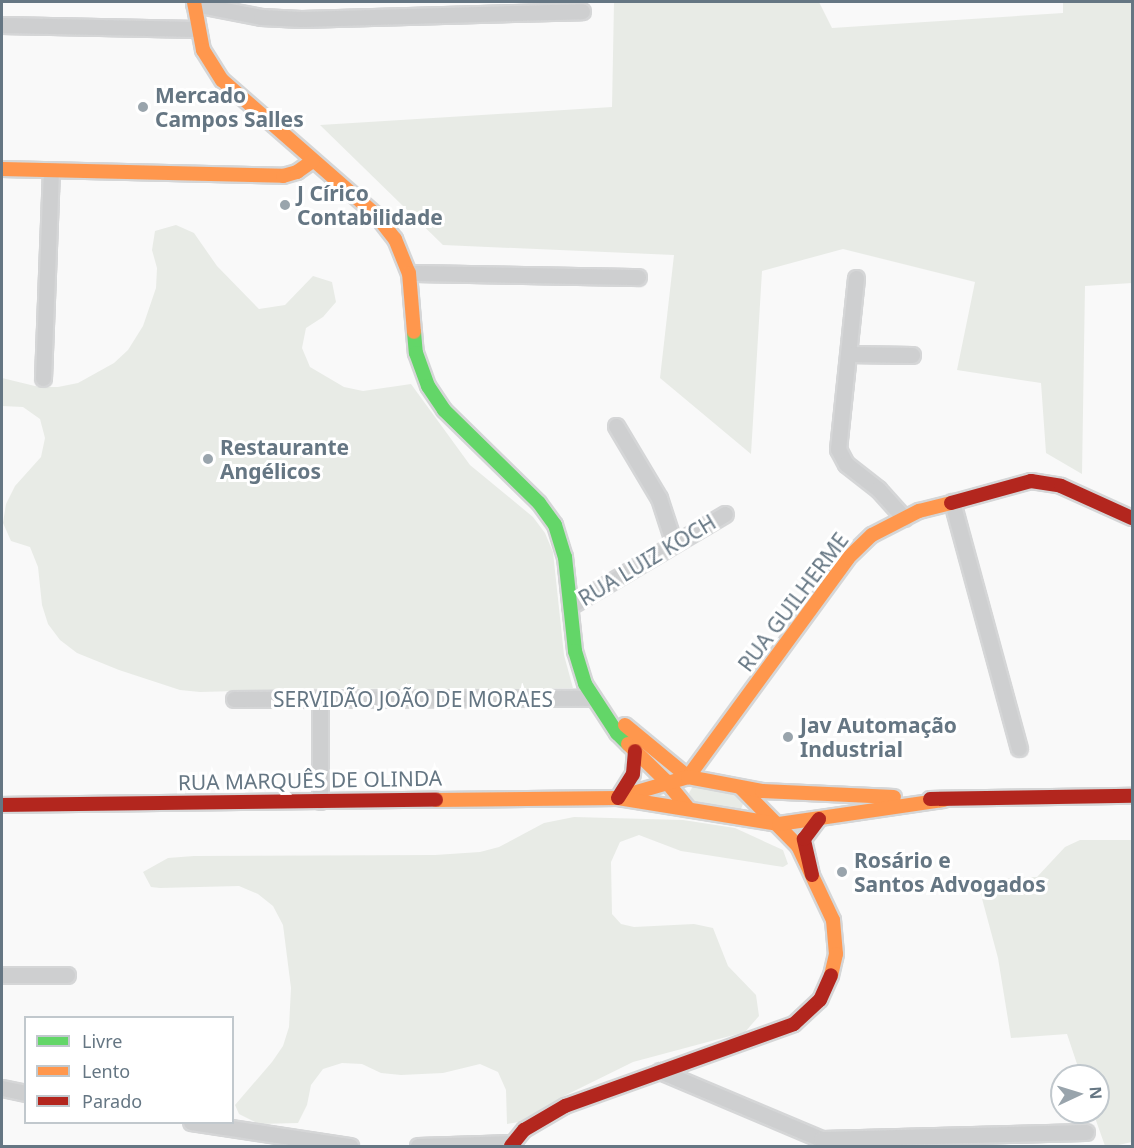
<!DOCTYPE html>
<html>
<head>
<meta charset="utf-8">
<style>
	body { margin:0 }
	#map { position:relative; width:1134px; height:1148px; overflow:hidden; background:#f9f9f9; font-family:"Noto Sans",sans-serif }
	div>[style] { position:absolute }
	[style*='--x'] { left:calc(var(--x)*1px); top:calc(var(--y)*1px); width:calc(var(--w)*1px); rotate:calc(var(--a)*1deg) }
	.green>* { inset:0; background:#e8ebe6 }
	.roads { filter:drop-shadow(2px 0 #d5d6d7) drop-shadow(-2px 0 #d5d6d7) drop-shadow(0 2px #d5d6d7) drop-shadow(0 -2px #d5d6d7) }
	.street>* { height:15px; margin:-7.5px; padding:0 7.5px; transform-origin:7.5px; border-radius:7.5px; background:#cecfd0 }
	.fast>* { height:14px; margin:-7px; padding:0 7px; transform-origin:7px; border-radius:7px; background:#63d668 }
	.slow>* { height:14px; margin:-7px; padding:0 7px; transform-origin:7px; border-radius:7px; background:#ff974d }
	.jam>* { height:14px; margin:-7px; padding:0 7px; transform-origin:7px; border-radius:7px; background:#b3261e }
	.dots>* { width:16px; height:16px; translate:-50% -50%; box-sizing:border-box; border:3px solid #fff; border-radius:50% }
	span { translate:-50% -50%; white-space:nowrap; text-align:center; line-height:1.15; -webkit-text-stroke:6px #fff; paint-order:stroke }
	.poi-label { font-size:21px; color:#657683; font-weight:700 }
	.left { translate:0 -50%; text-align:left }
	.street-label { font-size:21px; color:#657683 }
	.frame { position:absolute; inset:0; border:3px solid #657683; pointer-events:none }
	.legend { position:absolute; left:24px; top:1016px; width:210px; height:108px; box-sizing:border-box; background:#fff; border:2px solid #c1c8cd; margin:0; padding:8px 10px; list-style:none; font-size:18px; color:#657683 }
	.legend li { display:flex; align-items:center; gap:12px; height:30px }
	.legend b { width:30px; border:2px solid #c1c8cd }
	.north { position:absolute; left:1050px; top:1064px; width:60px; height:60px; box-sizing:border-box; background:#fff; border:2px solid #c1c8cd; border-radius:50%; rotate:86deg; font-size:16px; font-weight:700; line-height:24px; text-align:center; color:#657683 }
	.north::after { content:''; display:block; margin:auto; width:21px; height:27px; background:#99a4ac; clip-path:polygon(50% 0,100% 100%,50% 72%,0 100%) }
</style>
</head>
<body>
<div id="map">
	<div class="green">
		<i style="clip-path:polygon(614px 2px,819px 2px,832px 28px,1063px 13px,1063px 2px,1132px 2px,1132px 283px,1085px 286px,1082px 474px,1046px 453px,1041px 383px,957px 370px,975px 282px,843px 249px,762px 271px,751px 454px,660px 378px,674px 255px,443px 245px,320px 125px,612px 107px)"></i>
		<i style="clip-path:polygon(176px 225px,194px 233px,217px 266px,259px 309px,285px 305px,313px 276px,332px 282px,336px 302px,323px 317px,306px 328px,302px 348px,310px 367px,344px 387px,363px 391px,411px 384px,470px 465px,533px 517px,545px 533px,553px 552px,564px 655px,573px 688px,477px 691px,345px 688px,200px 692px,180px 690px,119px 670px,77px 653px,60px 640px,48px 624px,42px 605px,38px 567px,30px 547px,11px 541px,3px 523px,6px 504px,15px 486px,41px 457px,45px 438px,40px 419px,23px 407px,2px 406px,2px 378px,39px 387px,58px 387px,78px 383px,114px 363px,128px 350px,143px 326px,156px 288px,157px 268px,152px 250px,155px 231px)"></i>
		<i style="clip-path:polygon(693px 786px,737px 794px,743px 804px,741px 809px,695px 806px,689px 793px)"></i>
		<i style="clip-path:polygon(574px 817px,683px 820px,735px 828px,783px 850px,788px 864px,783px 867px,681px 851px,639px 835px,620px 842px,611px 862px,612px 914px,621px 924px,634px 927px,694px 924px,713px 928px,728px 966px,756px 995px,759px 1016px,745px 1032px,633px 1062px,560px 1098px,526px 1121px,507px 1124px,506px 1090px,498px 1072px,480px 1064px,443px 1073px,401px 1075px,381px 1073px,362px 1064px,342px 1063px,323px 1069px,311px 1085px,307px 1105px,298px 1123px,259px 1124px,239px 1114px,235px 1105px,272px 1062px,283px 1046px,289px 1027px,291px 988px,283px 925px,273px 906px,258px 894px,239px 886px,160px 888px,151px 887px,143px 872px,168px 858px,194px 856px,435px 855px,480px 852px,499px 847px,544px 823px)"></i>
		<i style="clip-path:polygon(1080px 840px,1132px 840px,1132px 1142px,1114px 1146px,1105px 1146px,1093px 1112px,1098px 1112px,1098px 1076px,1081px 1076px,1067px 1034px,1011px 1038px,998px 958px,977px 880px,1037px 877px,1065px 847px)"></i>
	</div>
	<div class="roads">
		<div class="street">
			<i style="--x:194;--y:4;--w:68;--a:11"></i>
			<i style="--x:261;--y:17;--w:40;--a:2.9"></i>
			<i style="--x:301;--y:19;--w:281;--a:-1.6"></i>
			<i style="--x:2;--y:25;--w:195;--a:1.2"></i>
			<i style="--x:409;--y:273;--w:229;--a:1"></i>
			<i style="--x:856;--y:278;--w:172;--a:96"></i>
			<i style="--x:838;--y:449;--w:17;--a:62"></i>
			<i style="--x:846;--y:464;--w:41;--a:38"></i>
			<i style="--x:878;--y:489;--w:39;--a:48"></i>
			<i style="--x:848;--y:354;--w:64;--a:0.9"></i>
			<i style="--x:43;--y:378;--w:208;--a:-87.8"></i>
			<i style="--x:616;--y:426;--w:84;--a:59.2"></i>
			<i style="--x:659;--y:498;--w:48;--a:71.9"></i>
			<i style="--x:952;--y:502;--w:255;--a:74.8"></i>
			<i style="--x:570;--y:606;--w:180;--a:-30.7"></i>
			<i style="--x:234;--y:699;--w:358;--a:-0.2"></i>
			<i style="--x:320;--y:699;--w:102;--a:90"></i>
			<i style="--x:2;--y:975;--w:65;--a:0"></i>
			<i style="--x:660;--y:1071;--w:175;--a:22.9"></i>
			<i style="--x:821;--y:1139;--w:265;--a:-1.5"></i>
			<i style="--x:2;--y:1088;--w:25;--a:12"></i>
			<i style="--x:191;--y:1122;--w:161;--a:8.6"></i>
			<i style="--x:418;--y:1146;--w:95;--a:-1.8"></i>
		</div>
		<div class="fast">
			<i style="--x:414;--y:332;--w:21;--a:85"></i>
			<i style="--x:416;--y:353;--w:35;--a:70"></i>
			<i style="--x:428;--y:386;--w:29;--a:56"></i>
			<i style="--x:444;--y:410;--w:133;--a:44.4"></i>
			<i style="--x:539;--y:503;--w:27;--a:54"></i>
			<i style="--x:555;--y:525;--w:34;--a:73"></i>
			<i style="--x:565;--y:557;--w:95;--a:83.9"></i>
			<i style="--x:575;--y:651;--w:34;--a:73"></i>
			<i style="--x:585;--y:684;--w:59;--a:56.9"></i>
			<i style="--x:617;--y:733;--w:16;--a:45"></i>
		</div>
		<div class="slow">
			<i style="--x:194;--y:2;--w:49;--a:79.4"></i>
			<i style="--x:203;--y:50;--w:36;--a:58"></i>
			<i style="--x:222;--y:80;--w:205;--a:41.2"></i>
			<i style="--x:376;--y:215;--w:31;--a:52"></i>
			<i style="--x:395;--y:239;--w:37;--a:68"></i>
			<i style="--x:409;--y:273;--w:59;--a:85.2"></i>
			<i style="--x:2;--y:169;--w:281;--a:1.4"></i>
			<i style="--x:283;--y:176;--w:15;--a:-16"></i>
			<i style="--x:297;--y:172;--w:19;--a:-35"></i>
			<i style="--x:625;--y:725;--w:82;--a:39.5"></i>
			<i style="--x:688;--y:777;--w:271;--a:-53.8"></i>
			<i style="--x:848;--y:558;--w:33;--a:-44"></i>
			<i style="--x:872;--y:535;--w:53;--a:-27.1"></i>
			<i style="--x:919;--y:511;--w:33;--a:-14"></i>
			<i style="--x:628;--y:744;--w:53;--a:44.2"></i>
			<i style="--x:666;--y:781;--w:36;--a:51"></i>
			<i style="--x:741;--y:788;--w:81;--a:45.5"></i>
			<i style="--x:798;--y:846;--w:82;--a:64.7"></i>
			<i style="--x:833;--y:920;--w:34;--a:85"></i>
			<i style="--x:836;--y:954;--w:22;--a:103"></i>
			<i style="--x:623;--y:796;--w:68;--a:-16.3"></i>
			<i style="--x:688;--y:777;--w:75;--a:10.7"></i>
			<i style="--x:762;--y:791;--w:132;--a:2.6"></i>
			<i style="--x:436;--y:800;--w:182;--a:-0.6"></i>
			<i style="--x:618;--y:798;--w:163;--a:9.2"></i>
			<i style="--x:779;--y:824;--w:167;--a:-8.3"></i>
		</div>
		<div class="jam">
			<i style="--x:951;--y:503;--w:83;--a:-15.4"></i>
			<i style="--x:1031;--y:481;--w:30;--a:9"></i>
			<i style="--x:1061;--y:486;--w:78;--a:24.3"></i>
			<i style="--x:618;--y:798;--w:28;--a:-58"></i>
			<i style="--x:633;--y:774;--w:23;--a:-85"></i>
			<i style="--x:930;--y:799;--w:202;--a:-0.9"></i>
			<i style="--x:2;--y:805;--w:434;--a:-0.7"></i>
			<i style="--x:812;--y:875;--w:37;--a:-103"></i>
			<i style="--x:804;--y:839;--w:25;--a:-53"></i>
			<i style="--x:511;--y:1146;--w:21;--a:-51"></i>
			<i style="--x:524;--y:1130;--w:48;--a:-30.3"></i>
			<i style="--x:565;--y:1106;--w:243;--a:-19.7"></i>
			<i style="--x:794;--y:1024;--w:35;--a:-43"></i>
			<i style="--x:820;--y:1000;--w:27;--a:-66"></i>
		</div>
	</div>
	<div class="dots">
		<i style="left:143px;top:107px;background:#99a4ac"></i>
		<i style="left:285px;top:205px;background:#99a4ac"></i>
		<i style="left:208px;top:459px;background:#99a4ac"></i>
		<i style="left:788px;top:737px;background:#99a4ac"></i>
		<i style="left:842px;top:872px;background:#99a4ac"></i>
	</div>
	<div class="poi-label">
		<span class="left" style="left:155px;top:107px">Mercado<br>Campos Salles</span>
		<span class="left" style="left:297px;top:205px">J Círico<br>Contabilidade</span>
		<span class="left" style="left:220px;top:459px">Restaurante<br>Angélicos</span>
		<span class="left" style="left:800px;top:737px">Jav Automação<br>Industrial</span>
		<span class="left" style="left:854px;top:872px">Rosário e<br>Santos Advogados</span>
	</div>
	<div class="street-label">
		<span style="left:647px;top:560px;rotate:-31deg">RUA LUIZ KOCH</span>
		<span style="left:793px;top:602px;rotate:-53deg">RUA GUILHERME</span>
		<span style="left:413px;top:699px">SERVIDÃO JOÃO DE MORAES</span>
		<span style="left:310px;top:780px;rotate:-1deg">RUA MARQUÊS DE OLINDA</span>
	</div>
	<div class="frame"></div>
	<ul class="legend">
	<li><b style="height:8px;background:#63d668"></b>Livre</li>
	<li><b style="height:8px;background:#ff974d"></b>Lento</li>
	<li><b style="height:8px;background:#b3261e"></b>Parado</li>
	</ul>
	<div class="north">N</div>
</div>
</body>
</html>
